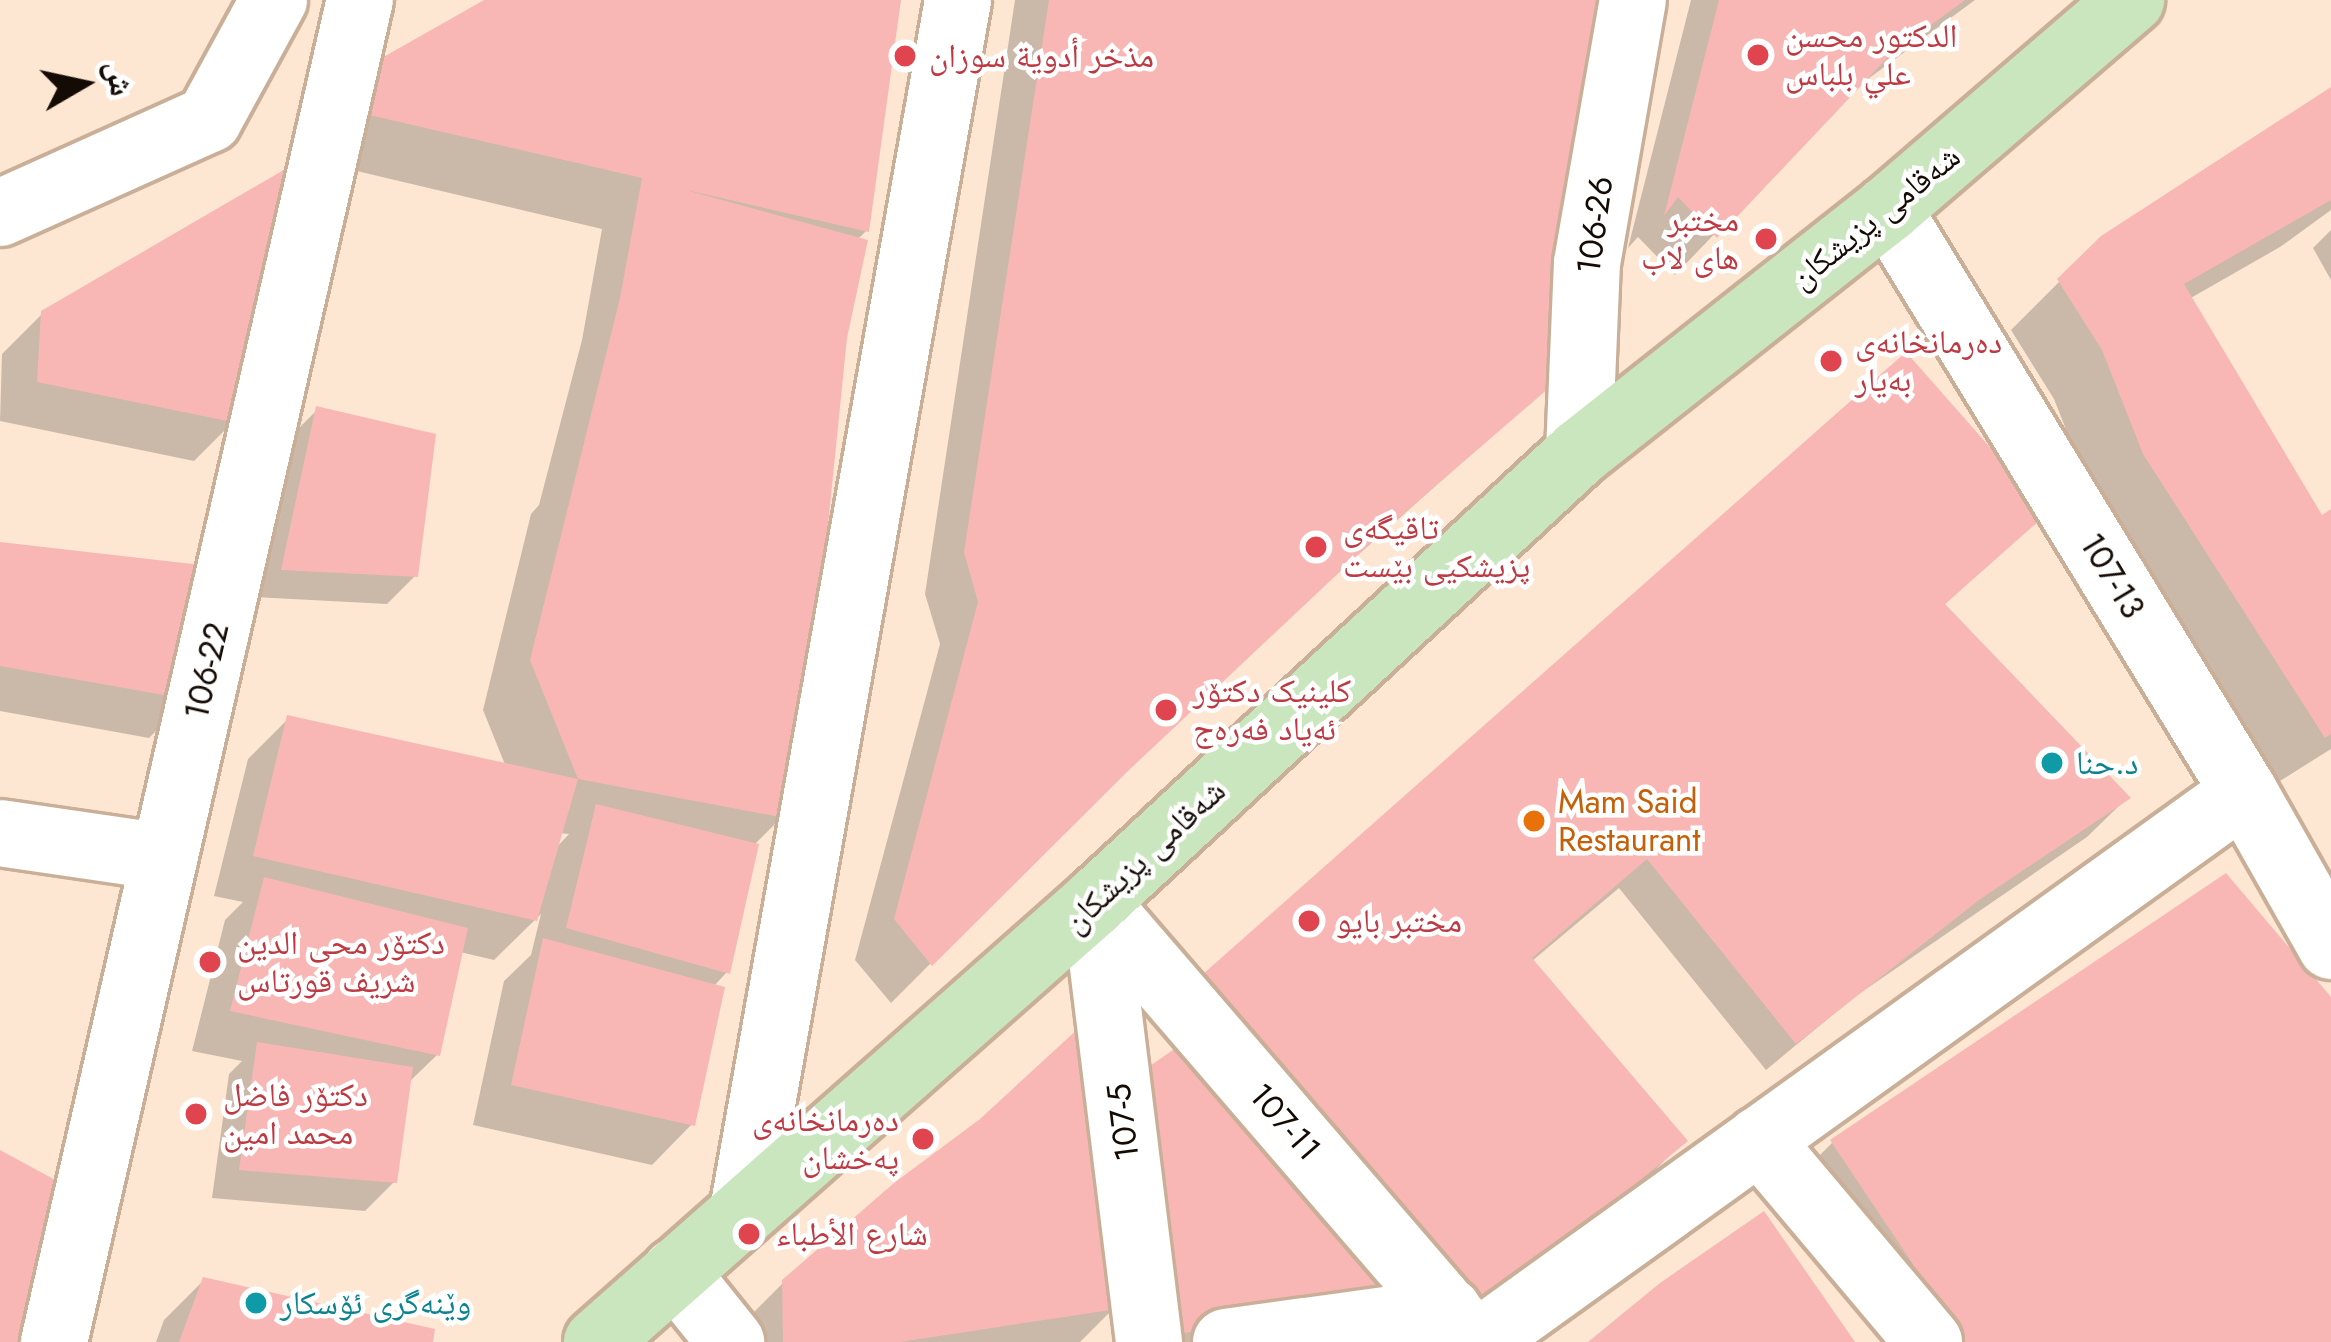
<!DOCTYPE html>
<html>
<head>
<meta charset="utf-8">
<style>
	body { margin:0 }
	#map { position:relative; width:2331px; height:1342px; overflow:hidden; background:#fde7d3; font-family:Jost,"Noto Naskh Arabic",sans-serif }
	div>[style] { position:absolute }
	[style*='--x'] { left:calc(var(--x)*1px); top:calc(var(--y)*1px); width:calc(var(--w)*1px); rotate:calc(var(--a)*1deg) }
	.shadow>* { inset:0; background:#0003 }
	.building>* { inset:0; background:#f8b7b5 }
	.roads { filter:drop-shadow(3px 0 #caaf98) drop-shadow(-3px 0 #caaf98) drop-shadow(0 3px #caaf98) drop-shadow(0 -3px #caaf98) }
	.minor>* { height:66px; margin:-33px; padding:0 33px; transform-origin:33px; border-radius:33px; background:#fff }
	.major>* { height:66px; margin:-33px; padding:0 33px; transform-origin:33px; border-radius:33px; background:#cae6be }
	.dots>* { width:33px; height:33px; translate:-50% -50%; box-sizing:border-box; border:6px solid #fff; border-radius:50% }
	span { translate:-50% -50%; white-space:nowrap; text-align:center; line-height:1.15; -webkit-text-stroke:9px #fff; paint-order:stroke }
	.health-label { font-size:33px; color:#be3a42 }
	.left { translate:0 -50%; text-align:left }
	.right { translate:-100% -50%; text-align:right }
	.street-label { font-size:33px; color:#140b04 }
	.culture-label { font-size:33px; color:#0d838f }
	.food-label { font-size:33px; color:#c56008 }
	.north { position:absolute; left:24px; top:24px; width:120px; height:120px; -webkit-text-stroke:9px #fff; paint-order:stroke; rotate:81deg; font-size:33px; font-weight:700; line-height:48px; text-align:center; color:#140b04 }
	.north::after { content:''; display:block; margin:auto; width:42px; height:54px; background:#140b04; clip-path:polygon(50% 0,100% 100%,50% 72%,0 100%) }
</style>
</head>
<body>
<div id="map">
	<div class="shadow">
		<i style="clip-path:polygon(evenodd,490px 0,898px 0,866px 231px,857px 240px,783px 816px,756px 843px,727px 972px,713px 987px,692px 1124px,652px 1165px,473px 1125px,504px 981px,531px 955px,541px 914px,494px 960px,460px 952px,437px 1055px,407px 1084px,394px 1182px,365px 1211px,212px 1198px,229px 1074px,242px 1061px,192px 1051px,225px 920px,243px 902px,214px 896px,248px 759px,288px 719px,506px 767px,483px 710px,531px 514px,539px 505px,582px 340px,602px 229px,306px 159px,490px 0,559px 833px,569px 834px,555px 849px,559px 833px)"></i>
		<i style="clip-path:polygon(1015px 0,1606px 0,1562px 373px,1330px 580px,1084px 810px,891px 1003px,855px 960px,940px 644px,925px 594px)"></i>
		<i style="clip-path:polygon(1691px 0,1975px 0,1853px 90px,1675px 275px,1638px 237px,1628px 248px)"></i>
		<i style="clip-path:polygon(2331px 90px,2331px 210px,2280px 247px,2189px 299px,2321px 520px,2331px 513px,2331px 749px,2275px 784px,2095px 503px,2054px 399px,2011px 330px,2103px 238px)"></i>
		<i style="clip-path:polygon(2331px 230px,2331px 280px,2313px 248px)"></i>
		<i style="clip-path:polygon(43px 313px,234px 421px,194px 461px,0 421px,2px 354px)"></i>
		<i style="clip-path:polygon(317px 410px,415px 576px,387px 604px,254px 597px,289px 438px)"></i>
		<i style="clip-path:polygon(2044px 513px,1943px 606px,2127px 798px,2087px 837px,1853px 998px,1766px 1070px,1619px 888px,1532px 961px,1684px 1141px,1644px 1181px,1446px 1342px,1125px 1342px,1118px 1304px,1080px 1342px,735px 1342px,734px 1332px,784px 1282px,1090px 1123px)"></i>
		<i style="clip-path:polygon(0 545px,189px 698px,149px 738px,0 711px)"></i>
		<i style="clip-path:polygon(2226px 877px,2331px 1002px,2331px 1342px,1899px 1342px,1792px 1183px,1832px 1143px)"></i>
		<i style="clip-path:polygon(204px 1280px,430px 1342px,156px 1342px,164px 1320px)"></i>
	</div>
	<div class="building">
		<i style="clip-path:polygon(484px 0,901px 0,869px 232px,682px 189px,868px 240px,847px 338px,828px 525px,786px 818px,578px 779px,530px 660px,620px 298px,642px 178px,352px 111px,364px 68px)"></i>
		<i style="clip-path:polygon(1049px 0,1609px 0,1564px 375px,1380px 534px,1128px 771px,932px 966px,894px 919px,978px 602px,964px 552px)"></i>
		<i style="clip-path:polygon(1719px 0,1965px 0,1890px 55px,1717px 238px,1678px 197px,1664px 216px)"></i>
		<i style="clip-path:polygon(2331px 87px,2331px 200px,2184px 284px,2322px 515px,2331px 509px,2331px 734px,2325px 738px,2143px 454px,2102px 350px,2057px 279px,2101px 236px)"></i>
		<i style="clip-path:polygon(294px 164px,237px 423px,37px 382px,41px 311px)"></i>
		<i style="clip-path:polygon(1906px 352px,2048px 513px,1945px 604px,2131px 798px,1979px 900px,1796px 1044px,1647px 859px,1532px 958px,1688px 1141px,1478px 1312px,1194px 982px)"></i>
		<i style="clip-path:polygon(316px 406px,436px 434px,418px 577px,281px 570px)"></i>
		<i style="clip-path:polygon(0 542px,210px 566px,192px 700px,0 666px)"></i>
		<i style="clip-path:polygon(287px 715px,578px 779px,537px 921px,253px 856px)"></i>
		<i style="clip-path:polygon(596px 804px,759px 844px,730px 974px,566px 928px)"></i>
		<i style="clip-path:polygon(2226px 873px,2331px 997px,2331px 1342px,1965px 1342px,1830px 1140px)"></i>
		<i style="clip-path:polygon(264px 877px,468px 928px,440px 1056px,230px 1011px)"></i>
		<i style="clip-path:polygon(543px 938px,725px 987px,695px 1126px,511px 1085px)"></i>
		<i style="clip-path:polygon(1081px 1026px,1117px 1309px,900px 1342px,783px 1342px,782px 1280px,894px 1183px,980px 1119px)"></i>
		<i style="clip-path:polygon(1187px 1040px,1403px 1303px,1169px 1335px,1127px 1082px)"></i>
		<i style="clip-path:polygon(257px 1042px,413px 1067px,397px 1183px,239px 1170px)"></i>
		<i style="clip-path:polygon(0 1150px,70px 1188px,36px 1342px,0 1342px)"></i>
		<i style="clip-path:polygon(1764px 1211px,1855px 1342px,1588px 1342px,1660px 1283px)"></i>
		<i style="clip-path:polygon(203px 1277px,435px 1329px,433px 1342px,179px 1342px)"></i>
	</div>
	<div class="roads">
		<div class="minor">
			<i style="--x:1888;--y:209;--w:683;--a:58.59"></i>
			<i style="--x:2244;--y:792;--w:177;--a:60.5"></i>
			<i style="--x:0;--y:213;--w:229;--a:-24.2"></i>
			<i style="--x:209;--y:119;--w:136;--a:-61.4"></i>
			<i style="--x:1579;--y:453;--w:190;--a:-87.6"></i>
			<i style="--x:1587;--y:263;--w:267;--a:-80.1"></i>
			<i style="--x:0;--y:833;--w:166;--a:8.3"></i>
			<i style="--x:1095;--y:902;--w:581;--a:49.26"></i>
			<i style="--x:1095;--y:902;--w:443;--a:83"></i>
			<i style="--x:1759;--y:1140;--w:264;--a:49.9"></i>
			<i style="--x:743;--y:1211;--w:1230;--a:-79.93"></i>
			<i style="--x:675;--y:1272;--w:90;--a:51.3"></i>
			<i style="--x:54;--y:1342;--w:1376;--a:-77.16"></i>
			<i style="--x:1226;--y:1342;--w:225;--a:-7.9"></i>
			<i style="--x:1479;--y:1342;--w:942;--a:-35.71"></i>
		</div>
		<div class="major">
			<i style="--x:597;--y:1342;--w:665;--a:-41.46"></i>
			<i style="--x:1095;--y:902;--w:660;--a:-42.85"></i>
			<i style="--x:1579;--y:453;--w:394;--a:-38.3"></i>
			<i style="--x:1888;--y:209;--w:321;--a:-40.7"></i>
		</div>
	</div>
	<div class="dots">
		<i style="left:1758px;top:55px;background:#e0444e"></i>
		<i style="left:905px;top:56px;background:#e0444e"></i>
		<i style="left:1766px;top:239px;background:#e0444e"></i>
		<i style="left:1831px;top:361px;background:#e0444e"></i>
		<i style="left:1316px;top:547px;background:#e0444e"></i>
		<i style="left:1166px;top:710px;background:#e0444e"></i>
		<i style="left:2052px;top:763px;background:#0f9aa8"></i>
		<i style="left:1534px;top:821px;background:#e8710a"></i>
		<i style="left:1309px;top:921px;background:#e0444e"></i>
		<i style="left:210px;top:962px;background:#e0444e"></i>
		<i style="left:196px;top:1114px;background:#e0444e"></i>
		<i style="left:923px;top:1139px;background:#e0444e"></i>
		<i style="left:749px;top:1234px;background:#e0444e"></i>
		<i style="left:256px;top:1303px;background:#0f9aa8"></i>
	</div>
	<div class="health-label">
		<span class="left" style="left:1785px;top:55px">الدكتور محسن<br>علي بلباس</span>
		<span class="left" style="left:929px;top:56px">مذخر أدوية سوزان</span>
		<span class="right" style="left:1739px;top:239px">مختبر<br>هاى لاب</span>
		<span class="left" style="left:1855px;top:361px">دەرمانخانەی<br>بەیار</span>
		<span class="left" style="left:1343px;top:547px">تاقیگەی<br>پزیشکیی بێست</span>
		<span class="left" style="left:1193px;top:710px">کلینیک دکتۆر<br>ئەیاد فەرەج</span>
		<span class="left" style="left:1336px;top:921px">مختبر بايو</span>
		<span class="left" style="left:237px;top:962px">دکتۆر محی الدین<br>شریف قورتاس</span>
		<span class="left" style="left:223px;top:1114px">دکتۆر فاضل<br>محمد امین</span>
		<span class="right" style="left:899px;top:1139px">دەرمانخانەی<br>پەخشان</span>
		<span class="left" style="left:776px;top:1234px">شارع الأطباء</span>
	</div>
	<div class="street-label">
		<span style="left:1875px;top:217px;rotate:-39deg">شەقامی پزیشکان</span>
		<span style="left:1595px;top:225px;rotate:-82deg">106-26</span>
		<span style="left:2112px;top:576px;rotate:59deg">107-13</span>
		<span style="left:207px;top:671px;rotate:-77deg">106-22</span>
		<span style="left:1144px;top:856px;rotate:-43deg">شەقامی پزیشکان</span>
		<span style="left:1123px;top:1122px;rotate:-97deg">107-5</span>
		<span style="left:1285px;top:1122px;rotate:49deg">107-11</span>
	</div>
	<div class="culture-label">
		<span class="left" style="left:2076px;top:763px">د.حنا</span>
		<span class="left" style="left:280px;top:1303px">وێنه‌گری ئۆسكار</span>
	</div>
	<div class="food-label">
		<span class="left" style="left:1558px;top:821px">Mam Said<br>Restaurant</span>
	</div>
	<div class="north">ش</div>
</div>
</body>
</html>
